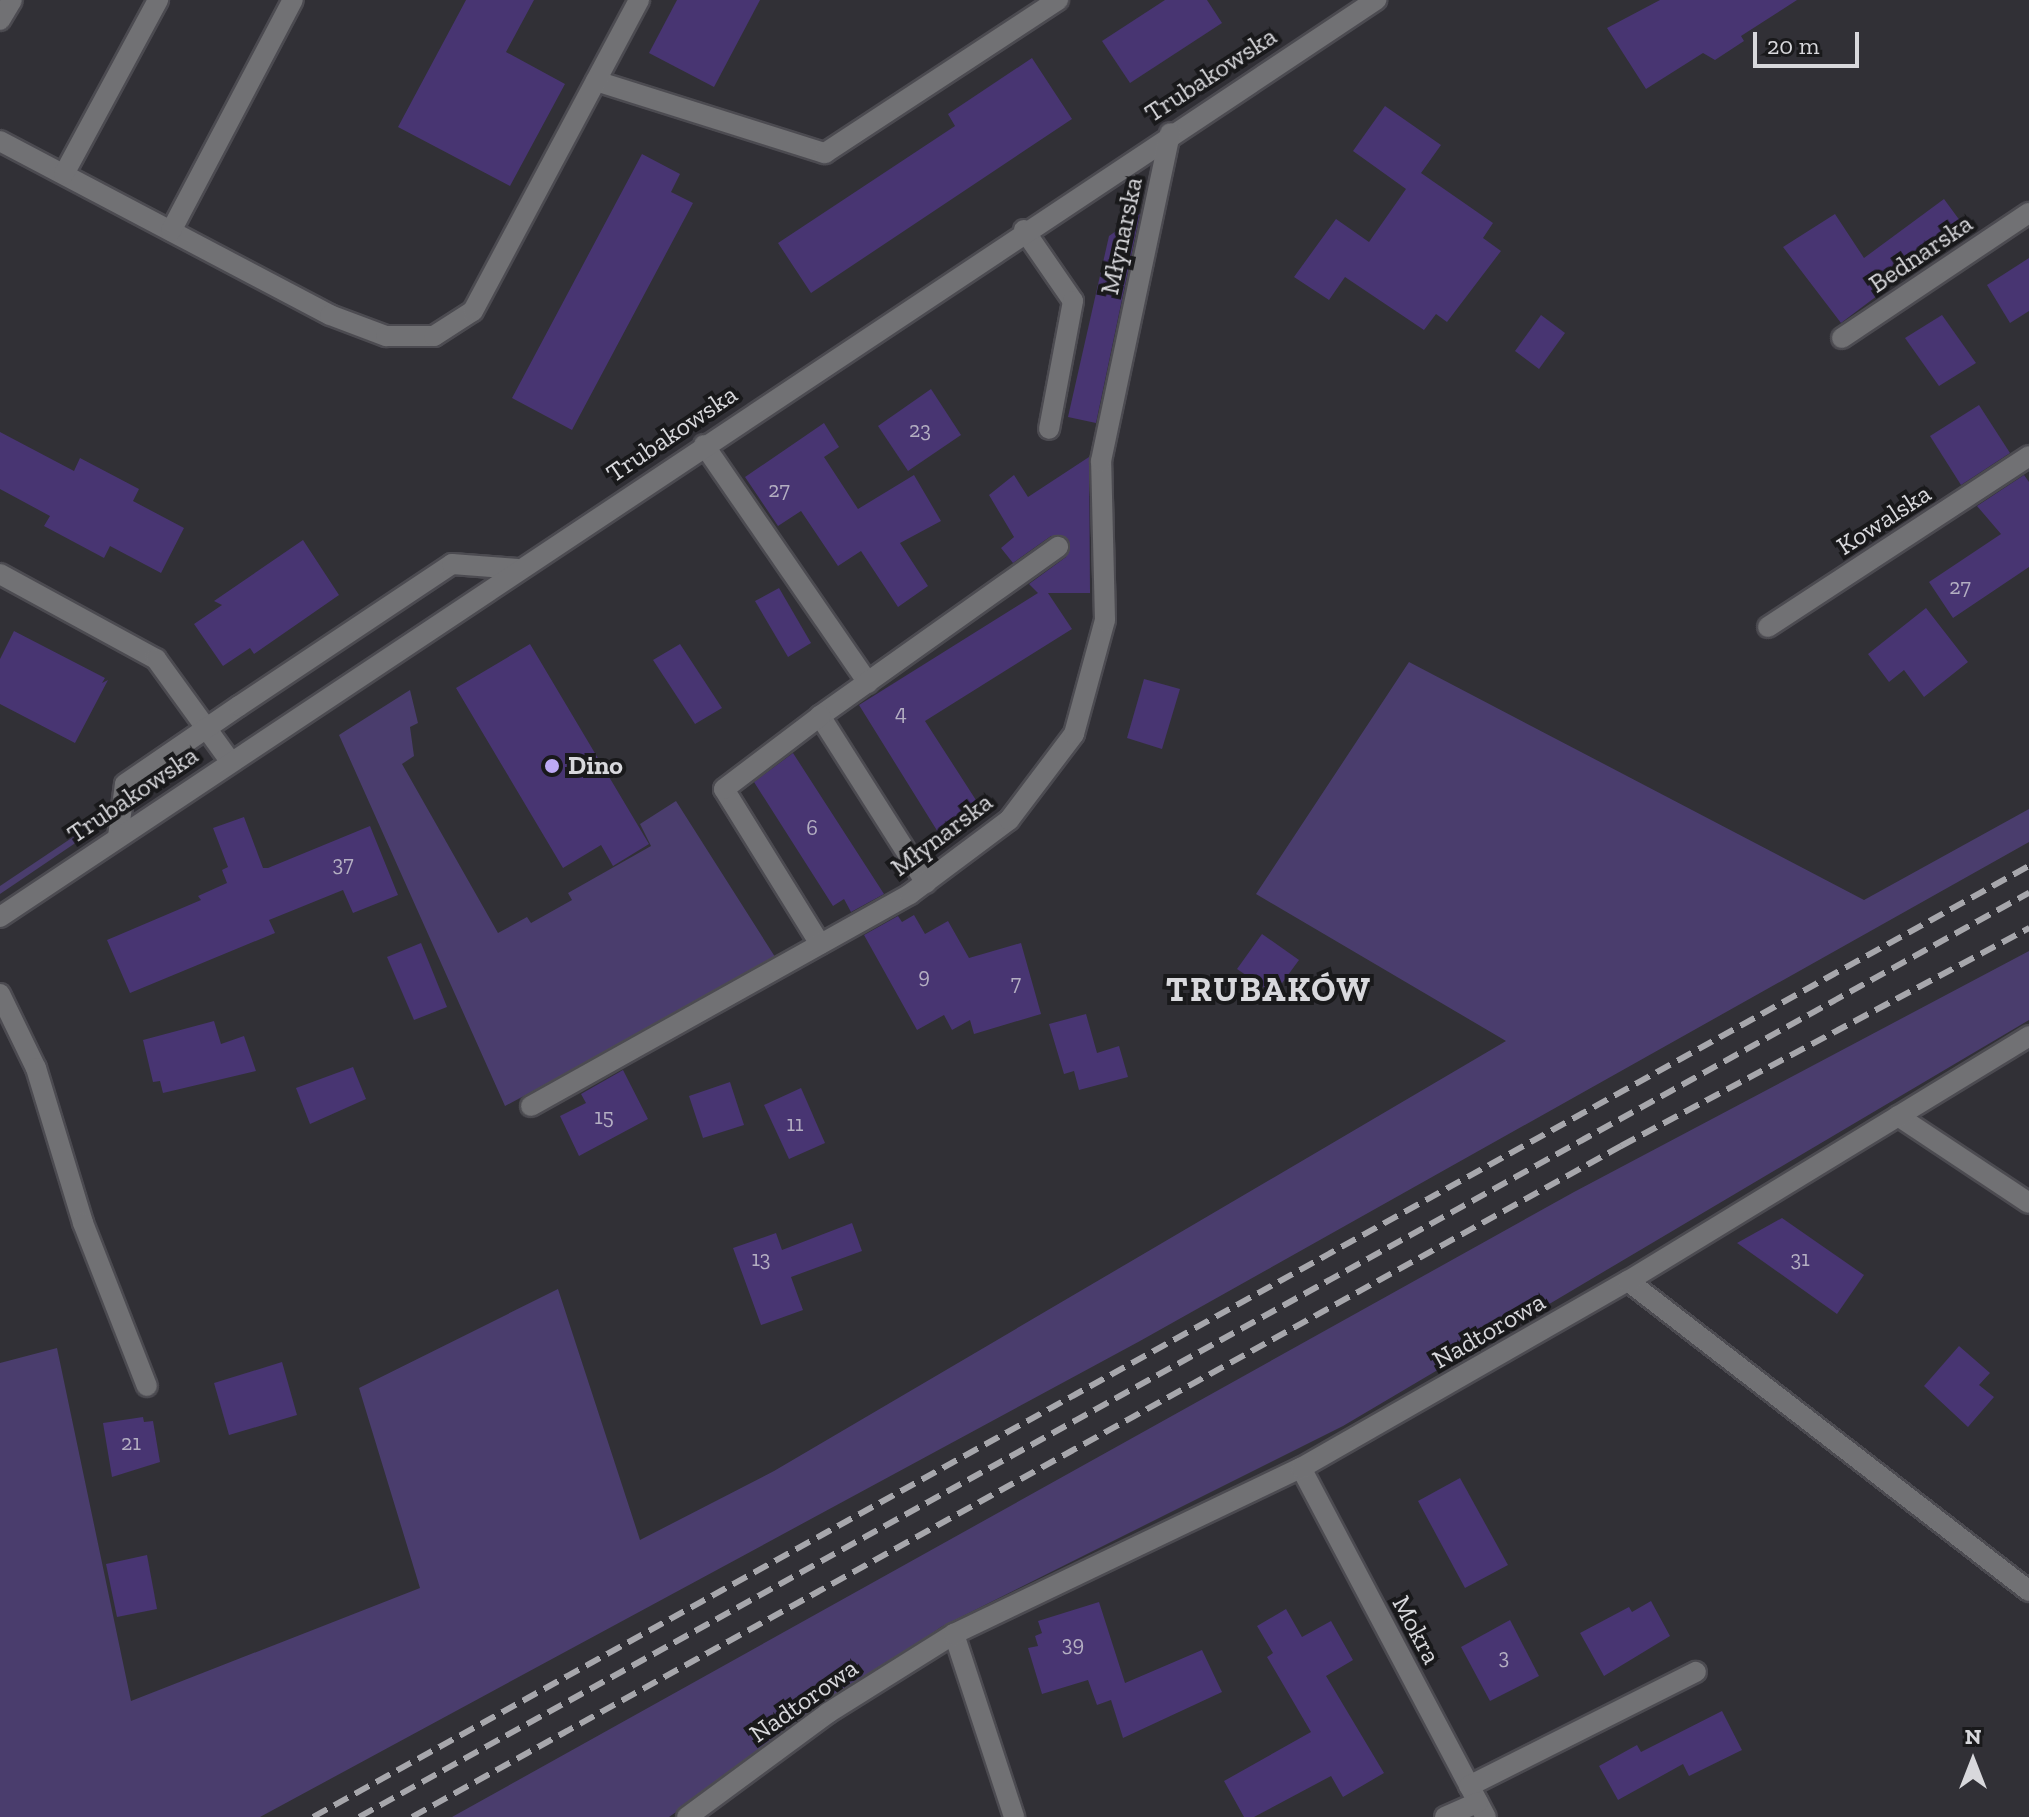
<!DOCTYPE html>
<html>
<head>
<meta charset="utf-8">
<style>
	body { margin:0 }
	#map { position:relative; width:2029px; height:1817px; overflow:hidden; background:#313036; font-family:"Zilla Slab",serif }
	div>[style] { position:absolute }
	[style*='--x'] { left:calc(var(--x)*1px); top:calc(var(--y)*1px); width:calc(var(--w)*1px); rotate:calc(var(--a)*1deg) }
	.green>* { inset:0; background:#4a3d6d }
	.building>* { inset:0; background:#483572 }
	.roads { filter:drop-shadow(2px 0 #4c4b51) drop-shadow(-2px 0 #4c4b51) drop-shadow(0 2px #4c4b51) drop-shadow(0 -2px #4c4b51) }
	.minor>* { height:20px; margin:-10px; padding:0 10px; transform-origin:10px; border-radius:10px; background:#717174 }
	.rail>* { height:6px; margin-top:-3px; transform-origin:0; background:repeating-linear-gradient(90deg,#a7a7ac 0 16px,transparent 0 24px) }
	.dots>* { width:22px; height:22px; translate:-50% -50%; box-sizing:border-box; border:4px solid #19191b; border-radius:50% }
	span { translate:-50% -50%; white-space:nowrap; text-align:center; line-height:1.15; -webkit-text-stroke:8px #19191b; paint-order:stroke }
	.number-label { font-size:22px; color:#b4afc2 }
	.number-label span { -webkit-text-stroke-width:0 }
	.street-label { font-size:26px; color:#d8d8dc }
	.poi-label { font-size:26px; color:#d8d8dc; font-weight:700 }
	.left { translate:0 -50%; text-align:left }
	.district-label { font-size:34px; color:#d8d8dc; font-weight:700; letter-spacing:2px }
	.north { position:absolute; left:1933px; top:1721px; width:80px; height:80px; -webkit-text-stroke:6px #19191b; paint-order:stroke; rotate:0deg; font-size:22px; font-weight:700; line-height:32px; text-align:center; color:#d8d8dc }
	.north::after { content:''; display:block; margin:auto; width:28px; height:36px; background:#d8d8dc; clip-path:polygon(50% 0,100% 100%,50% 72%,0 100%) }
	.scale { position:absolute; left:1753px; top:32px; width:106px; height:36px; box-sizing:border-box; border:4px solid #d8d8dc; border-top:0; padding-left:10px; font-size:24px; line-height:28px; white-space:nowrap; color:#d8d8dc; -webkit-text-stroke:6px #19191b; paint-order:stroke }
</style>
</head>
<body>
<div id="map">
	<div class="green">
		<i style="clip-path:polygon(1409px 662px,1864px 900px,2029px 809px,2029px 842px,1140px 1341px,260px 1817px,0 1817px,0 1363px,57px 1348px,131px 1701px,420px 1588px,359px 1388px,558px 1289px,640px 1540px,774px 1471px,1506px 1041px,1256px 894px)"></i>
		<i style="clip-path:polygon(410px 690px,418px 723px,410px 727px,414px 756px,402px 764px,498px 933px,527px 917px,531px 923px,572px 900px,568px 893px,651px 846px,640px 824px,676px 801px,777px 960px,505px 1106px,339px 735px)"></i>
		<i style="clip-path:polygon(109px 813px,105px 823px,0 894px,0 886px)"></i>
		<i style="clip-path:polygon(2029px 951px,2029px 1020px,1343px 1426px,941px 1627px,669px 1817px,452px 1817px,1574px 1192px)"></i>
	</div>
	<div class="building">
		<i style="clip-path:polygon(466px 0,534px 0,506px 52px,565px 84px,510px 186px,398px 127px)"></i>
		<i style="clip-path:polygon(677px 0,760px 0,714px 87px,649px 53px)"></i>
		<i style="clip-path:polygon(1165px 0,1207px 0,1222px 23px,1130px 83px,1102px 41px)"></i>
		<i style="clip-path:polygon(1660px 0,1797px 0,1741px 36px,1744px 41px,1715px 60px,1703px 53px,1646px 89px,1607px 28px)"></i>
		<i style="clip-path:polygon(1032px 58px,1072px 119px,811px 293px,778px 243px,955px 126px,948px 114px)"></i>
		<i style="clip-path:polygon(1385px 106px,1441px 145px,1421px 173px,1493px 223px,1483px 238px,1501px 251px,1447px 322px,1436px 314px,1424px 330px,1345px 277px,1329px 300px,1294px 277px,1336px 219px,1369px 242px,1406px 189px,1353px 151px)"></i>
		<i style="clip-path:polygon(642px 154px,680px 174px,671px 192px,693px 203px,572px 430px,512px 398px)"></i>
		<i style="clip-path:polygon(1944px 199px,1966px 229px,1841px 323px,1783px 247px,1835px 214px,1864px 258px)"></i>
		<i style="clip-path:polygon(1140px 214px,1096px 423px,1068px 417px,1109px 236px)"></i>
		<i style="clip-path:polygon(2029px 258px,2029px 311px,2010px 323px,1987px 285px)"></i>
		<i style="clip-path:polygon(1541px 315px,1565px 333px,1539px 369px,1515px 351px)"></i>
		<i style="clip-path:polygon(1942px 315px,1976px 363px,1939px 386px,1905px 338px)"></i>
		<i style="clip-path:polygon(931px 389px,961px 435px,908px 471px,878px 426px)"></i>
		<i style="clip-path:polygon(1979px 405px,2010px 453px,1961px 485px,1930px 436px)"></i>
		<i style="clip-path:polygon(824px 423px,839px 447px,824px 457px,858px 509px,914px 475px,941px 521px,900px 543px,928px 586px,898px 607px,861px 551px,838px 566px,801px 511px,778px 526px,745px 477px)"></i>
		<i style="clip-path:polygon(0 432px,74px 471px,80px 458px,139px 489px,133px 501px,184px 528px,161px 573px,110px 546px,104px 558px,44px 526px,50px 516px,0 489px)"></i>
		<i style="clip-path:polygon(1089px 457px,1090px 593px,1048px 593px,1072px 629px,925px 721px,983px 811px,941px 837px,859px 705px,1038px 593px,1029px 584px,1066px 557px,1069px 540px,1051px 536px,1013px 563px,1001px 548px,1014px 537px,989px 495px,1014px 475px,1028px 497px)"></i>
		<i style="clip-path:polygon(2024px 475px,2029px 482px,2029px 567px,1953px 618px,1929px 582px,2001px 534px,1977px 506px)"></i>
		<i style="clip-path:polygon(303px 540px,339px 595px,254px 654px,250px 648px,223px 666px,194px 624px,222px 605px,214px 601px)"></i>
		<i style="clip-path:polygon(779px 588px,811px 643px,788px 657px,755px 601px)"></i>
		<i style="clip-path:polygon(1926px 608px,1968px 662px,1924px 697px,1904px 670px,1889px 682px,1868px 654px)"></i>
		<i style="clip-path:polygon(14px 631px,105px 678px,102px 683px,108px 680px,75px 743px,0 704px,0 659px)"></i>
		<i style="clip-path:polygon(530px 644px,649px 844px,613px 866px,601px 845px,563px 868px,456px 688px)"></i>
		<i style="clip-path:polygon(680px 644px,722px 708px,695px 724px,653px 660px)"></i>
		<i style="clip-path:polygon(1144px 679px,1180px 689px,1162px 749px,1127px 738px)"></i>
		<i style="clip-path:polygon(793px 753px,884px 894px,851px 912px,844px 899px,833px 906px,754px 782px)"></i>
		<i style="clip-path:polygon(244px 817px,263px 868px,268px 868px,370px 826px,398px 895px,353px 913px,343px 890px,269px 920px,275px 933px,130px 993px,107px 940px,201px 900px,198px 896px,227px 883px,222px 870px,228px 867px,213px 828px)"></i>
		<i style="clip-path:polygon(914px 915px,925px 934px,948px 921px,969px 958px,1021px 943px,1041px 1014px,974px 1034px,970px 1020px,952px 1030px,944px 1015px,917px 1030px,864px 935px,898px 916px,902px 922px)"></i>
		<i style="clip-path:polygon(1262px 934px,1299px 960px,1274px 994px,1237px 969px)"></i>
		<i style="clip-path:polygon(421px 943px,447px 1007px,414px 1020px,387px 957px)"></i>
		<i style="clip-path:polygon(1086px 1014px,1097px 1053px,1119px 1046px,1128px 1077px,1079px 1090px,1074px 1071px,1064px 1074px,1049px 1024px)"></i>
		<i style="clip-path:polygon(214px 1021px,221px 1044px,244px 1036px,256px 1071px,163px 1093px,160px 1081px,153px 1082px,143px 1040px)"></i>
		<i style="clip-path:polygon(353px 1067px,366px 1099px,310px 1124px,296px 1088px)"></i>
		<i style="clip-path:polygon(623px 1070px,648px 1119px,579px 1156px,560px 1116px,586px 1103px,581px 1094px)"></i>
		<i style="clip-path:polygon(730px 1082px,744px 1125px,703px 1138px,689px 1096px)"></i>
		<i style="clip-path:polygon(801px 1088px,825px 1143px,789px 1159px,764px 1105px)"></i>
		<i style="clip-path:polygon(1782px 1218px,1864px 1275px,1837px 1314px,1737px 1243px)"></i>
		<i style="clip-path:polygon(852px 1223px,862px 1251px,791px 1277px,803px 1310px,761px 1325px,733px 1248px,776px 1233px,782px 1250px)"></i>
		<i style="clip-path:polygon(1959px 1346px,1990px 1373px,1979px 1385px,1994px 1397px,1968px 1427px,1924px 1386px)"></i>
		<i style="clip-path:polygon(282px 1362px,297px 1415px,229px 1435px,214px 1383px)"></i>
		<i style="clip-path:polygon(143px 1417px,144px 1422px,153px 1421px,160px 1462px,112px 1477px,103px 1423px)"></i>
		<i style="clip-path:polygon(1460px 1478px,1508px 1565px,1465px 1588px,1418px 1501px)"></i>
		<i style="clip-path:polygon(147px 1555px,157px 1609px,117px 1617px,106px 1564px)"></i>
		<i style="clip-path:polygon(1651px 1601px,1670px 1636px,1604px 1676px,1580px 1633px,1629px 1607px,1632px 1612px)"></i>
		<i style="clip-path:polygon(1099px 1602px,1125px 1683px,1202px 1650px,1222px 1692px,1123px 1738px,1111px 1700px,1097px 1705px,1088px 1680px,1042px 1694px,1028px 1648px,1038px 1646px,1035px 1636px,1042px 1633px,1038px 1621px)"></i>
		<i style="clip-path:polygon(1286px 1609px,1302px 1637px,1331px 1621px,1353px 1660px,1326px 1676px,1384px 1773px,1343px 1797px,1331px 1776px,1254px 1817px,1244px 1817px,1224px 1781px,1311px 1732px,1267px 1657px,1273px 1653px,1257px 1626px)"></i>
		<i style="clip-path:polygon(1510px 1620px,1539px 1676px,1490px 1701px,1461px 1647px)"></i>
		<i style="clip-path:polygon(1722px 1711px,1742px 1750px,1689px 1776px,1683px 1764px,1618px 1800px,1599px 1766px,1637px 1745px,1641px 1752px)"></i>
	</div>
	<div class="roads">
		<div class="minor">
			<i style="--x:0;--y:20;--w:23;--a:-59"></i>
			<i style="--x:596;--y:81;--w:240;--a:17.5"></i>
			<i style="--x:825;--y:153;--w:279;--a:-33.3"></i>
			<i style="--x:0;--y:141;--w:373;--a:27.8"></i>
			<i style="--x:330;--y:315;--w:60;--a:20.6"></i>
			<i style="--x:386;--y:336;--w:48;--a:0"></i>
			<i style="--x:434;--y:336;--w:46;--a:-32.7"></i>
			<i style="--x:473;--y:311;--w:353;--a:-61.9"></i>
			<i style="--x:64;--y:174;--w:198;--a:-61.6"></i>
			<i style="--x:1024;--y:230;--w:86;--a:55.4"></i>
			<i style="--x:1073;--y:301;--w:130;--a:100.6"></i>
			<i style="--x:171;--y:231;--w:261;--a:-62.2"></i>
			<i style="--x:1842;--y:338;--w:225;--a:-33.8"></i>
			<i style="--x:704;--y:445;--w:289;--a:55.4"></i>
			<i style="--x:0;--y:574;--w:178;--a:28.6"></i>
			<i style="--x:156;--y:659;--w:126;--a:54"></i>
			<i style="--x:1768;--y:627;--w:312;--a:-33.2"></i>
			<i style="--x:118;--y:837;--w:53;--a:-82.5"></i>
			<i style="--x:125;--y:784;--w:138;--a:-34.4"></i>
			<i style="--x:239;--y:706;--w:256;--a:-33.7"></i>
			<i style="--x:452;--y:564;--w:66;--a:4.3"></i>
			<i style="--x:926;--y:883;--w:198;--a:-122.4"></i>
			<i style="--x:820;--y:716;--w:292;--a:-35.4"></i>
			<i style="--x:0;--y:917;--w:1654;--a:-33.68"></i>
			<i style="--x:820;--y:944;--w:182;--a:-121.8"></i>
			<i style="--x:724;--y:789;--w:121;--a:-37.2"></i>
			<i style="--x:0;--y:994;--w:82;--a:64.1"></i>
			<i style="--x:36;--y:1068;--w:162;--a:73.1"></i>
			<i style="--x:83;--y:1223;--w:175;--a:68.6"></i>
			<i style="--x:531;--y:1106;--w:434;--a:-29.2"></i>
			<i style="--x:910;--y:894;--w:124;--a:-36.8"></i>
			<i style="--x:1009;--y:820;--w:108;--a:-52.9"></i>
			<i style="--x:1074;--y:734;--w:118;--a:-74.8"></i>
			<i style="--x:1105;--y:620;--w:159;--a:-91.4"></i>
			<i style="--x:1101;--y:461;--w:335;--a:-78.1"></i>
			<i style="--x:1898;--y:1116;--w:157;--a:33.6"></i>
			<i style="--x:1628;--y:1281;--w:507;--a:37.71"></i>
			<i style="--x:1301;--y:1468;--w:395;--a:62.1"></i>
			<i style="--x:954;--y:1634;--w:193;--a:71.8"></i>
			<i style="--x:1469;--y:1786;--w:254;--a:-26.7"></i>
			<i style="--x:687;--y:1817;--w:175;--a:-36.4"></i>
			<i style="--x:828;--y:1713;--w:149;--a:-32.1"></i>
			<i style="--x:954;--y:1634;--w:385;--a:-25.6"></i>
			<i style="--x:1301;--y:1468;--w:377;--a:-29.8"></i>
			<i style="--x:1628;--y:1281;--w:470;--a:-31.4"></i>
			<i style="--x:1445;--y:1817;--w:36;--a:-24"></i>
		</div>
	</div>
	<div class="rail">
		<i style="--x:313;--y:1817;--w:1962;--a:-29"></i>
		<i style="--x:359;--y:1817;--w:1909;--a:-28.96"></i>
		<i style="--x:412;--y:1817;--w:1383;--a:-29.03"></i>
		<i style="--x:1621;--y:1146;--w:463;--a:-28.1"></i>
	</div>
	<div class="dots">
		<i style="left:552px;top:766px;background:#bda9f5"></i>
	</div>
	<div class="number-label">
		<span style="left:920px;top:430px">23</span>
		<span style="left:779px;top:490px">27</span>
		<span style="left:1960px;top:587px">27</span>
		<span style="left:901px;top:713px">4</span>
		<span style="left:812px;top:828px">6</span>
		<span style="left:343px;top:864px">37</span>
		<span style="left:924px;top:976px">9</span>
		<span style="left:1016px;top:983px">7</span>
		<span style="left:604px;top:1117px">15</span>
		<span style="left:795px;top:1124px">11</span>
		<span style="left:761px;top:1259px">13</span>
		<span style="left:1800px;top:1259px">31</span>
		<span style="left:131px;top:1443px">21</span>
		<span style="left:1073px;top:1644px">39</span>
		<span style="left:1504px;top:1657px">3</span>
	</div>
	<div class="street-label">
		<span style="left:1211px;top:75px;rotate:-33deg">Trubakowska</span>
		<span style="left:1122px;top:236px;rotate:-78deg">Młynarska</span>
		<span style="left:1921px;top:254px;rotate:-34deg">Bednarska</span>
		<span style="left:672px;top:434px;rotate:-34deg">Trubakowska</span>
		<span style="left:1884px;top:520px;rotate:-33deg">Kowalska</span>
		<span style="left:133px;top:795px;rotate:-34deg">Trubakowska</span>
		<span style="left:942px;top:835px;rotate:-37deg">Młynarska</span>
		<span style="left:1489px;top:1331px;rotate:-30deg">Nadtorowa</span>
		<span style="left:1416px;top:1630px;rotate:62deg">Mokra</span>
		<span style="left:804px;top:1701px;rotate:-35deg">Nadtorowa</span>
	</div>
	<div class="poi-label">
		<span class="left" style="left:568px;top:766px">Dino</span>
	</div>
	<div class="district-label">
		<span style="left:1269px;top:990px">TRUBAKÓW</span>
	</div>
	<div class="north">N</div>
	<div class="scale">20 m</div>
</div>
</body>
</html>
